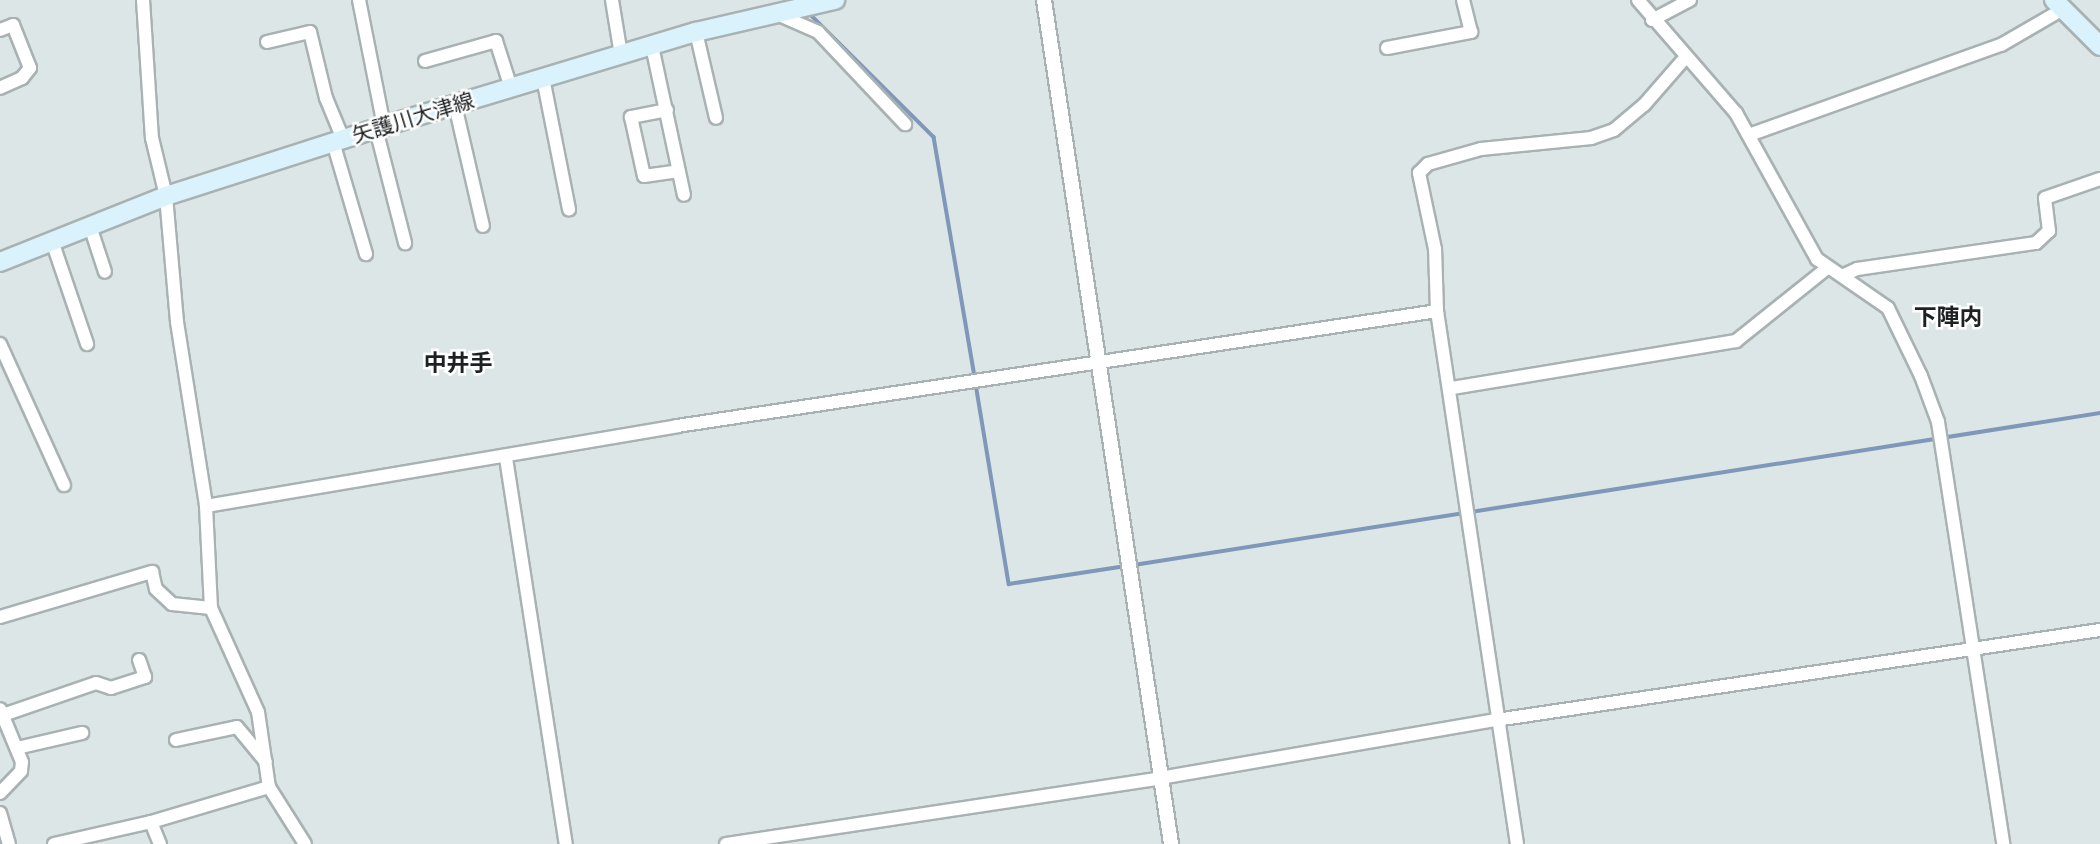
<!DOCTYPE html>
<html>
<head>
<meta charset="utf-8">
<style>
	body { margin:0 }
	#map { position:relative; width:2100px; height:844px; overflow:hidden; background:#dde6e6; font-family:Karla,"Noto Sans JP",sans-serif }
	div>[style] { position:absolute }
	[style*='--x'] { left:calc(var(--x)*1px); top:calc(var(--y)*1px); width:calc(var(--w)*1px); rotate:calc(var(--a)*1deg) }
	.stream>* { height:3.5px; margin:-1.75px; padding:0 1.75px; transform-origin:1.75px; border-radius:1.75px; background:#7f97b8 }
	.roads { filter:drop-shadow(2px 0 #a9b2b2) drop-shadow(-2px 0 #a9b2b2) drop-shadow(0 2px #a9b2b2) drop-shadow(0 -2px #a9b2b2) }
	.minor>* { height:12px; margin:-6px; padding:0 6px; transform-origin:6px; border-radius:6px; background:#fff }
	.tertiary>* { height:14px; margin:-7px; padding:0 7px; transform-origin:7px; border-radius:7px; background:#fff }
	.secondary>* { height:18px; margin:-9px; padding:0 9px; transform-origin:9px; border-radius:9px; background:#daf2fc }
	span { translate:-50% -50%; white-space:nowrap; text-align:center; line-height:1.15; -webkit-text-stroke:5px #fff; paint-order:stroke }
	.street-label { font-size:21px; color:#1d2121 }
	.neighbourhood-label { font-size:23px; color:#1d2121; font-weight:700 }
</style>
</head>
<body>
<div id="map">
	<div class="stream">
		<i style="--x:809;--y:13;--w:176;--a:44.8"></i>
		<i style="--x:934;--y:137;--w:242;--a:80.3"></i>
		<i style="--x:976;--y:384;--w:203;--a:80.6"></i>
		<i style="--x:1009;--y:584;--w:118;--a:-8.7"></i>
		<i style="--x:1134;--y:565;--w:978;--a:-8.94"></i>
	</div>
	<div class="roads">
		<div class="minor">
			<i style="--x:143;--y:0;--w:138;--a:86.3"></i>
			<i style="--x:152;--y:138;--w:60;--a:76.4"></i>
			<i style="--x:166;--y:196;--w:126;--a:85"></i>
			<i style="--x:177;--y:322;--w:186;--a:81"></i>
			<i style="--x:206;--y:506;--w:102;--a:87.2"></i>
			<i style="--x:211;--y:608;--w:114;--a:65.7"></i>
			<i style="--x:258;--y:712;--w:76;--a:81.7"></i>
			<i style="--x:269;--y:787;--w:67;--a:57.7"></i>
			<i style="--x:359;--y:0;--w:128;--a:78.8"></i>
			<i style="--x:612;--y:0;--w:56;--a:80.7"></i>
			<i style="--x:1638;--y:0;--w:150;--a:49.1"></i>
			<i style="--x:1736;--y:113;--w:167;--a:61"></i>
			<i style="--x:1817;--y:259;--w:86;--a:34.6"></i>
			<i style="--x:1888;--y:308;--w:76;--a:64.1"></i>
			<i style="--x:1921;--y:376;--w:49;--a:69.7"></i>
			<i style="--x:1938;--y:422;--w:427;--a:81.2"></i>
			<i style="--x:777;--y:14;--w:45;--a:23.7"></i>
			<i style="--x:818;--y:32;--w:127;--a:46.6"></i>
			<i style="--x:1652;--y:20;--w:43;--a:-27.8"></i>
			<i style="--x:0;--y:30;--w:14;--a:-21"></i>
			<i style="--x:13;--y:25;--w:46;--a:68.4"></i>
			<i style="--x:30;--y:68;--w:13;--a:129"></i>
			<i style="--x:22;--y:78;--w:24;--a:156"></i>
			<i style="--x:696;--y:32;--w:88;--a:76.9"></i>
			<i style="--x:267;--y:42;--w:44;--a:-13.1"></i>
			<i style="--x:310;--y:32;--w:68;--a:76.4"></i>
			<i style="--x:326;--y:98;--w:44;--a:67.5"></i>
			<i style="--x:652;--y:46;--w:152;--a:77.9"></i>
			<i style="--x:1387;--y:48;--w:86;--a:-10.8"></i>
			<i style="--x:1471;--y:32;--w:33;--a:-104"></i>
			<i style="--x:425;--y:61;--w:74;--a:-15.7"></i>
			<i style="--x:496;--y:41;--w:49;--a:72.3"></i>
			<i style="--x:543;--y:78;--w:134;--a:78.8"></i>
			<i style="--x:455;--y:105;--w:124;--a:77"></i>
			<i style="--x:667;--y:110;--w:37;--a:169"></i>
			<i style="--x:631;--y:117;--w:60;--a:77.6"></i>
			<i style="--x:644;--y:176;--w:35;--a:-8"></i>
			<i style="--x:376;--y:129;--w:118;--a:75.7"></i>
			<i style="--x:1749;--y:135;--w:268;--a:-19.7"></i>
			<i style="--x:2001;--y:45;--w:72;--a:-30.1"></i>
			<i style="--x:333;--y:142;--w:117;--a:73.6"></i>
			<i style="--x:90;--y:226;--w:48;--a:71.9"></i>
			<i style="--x:52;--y:241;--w:109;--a:71.2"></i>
			<i style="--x:1844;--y:275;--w:14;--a:-25"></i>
			<i style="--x:1857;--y:269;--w:181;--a:-8.3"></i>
			<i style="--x:2036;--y:243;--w:18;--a:-43"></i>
			<i style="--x:2049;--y:231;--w:33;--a:-97"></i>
			<i style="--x:2045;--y:198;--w:58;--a:-19.1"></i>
			<i style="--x:0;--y:344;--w:155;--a:65.6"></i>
			<i style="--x:1452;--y:388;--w:288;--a:-9.4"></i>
			<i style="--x:1736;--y:341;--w:117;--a:-38.7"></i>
			<i style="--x:506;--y:458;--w:391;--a:81.2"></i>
			<i style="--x:206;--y:506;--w:478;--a:-9.6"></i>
			<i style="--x:677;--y:426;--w:769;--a:-8.6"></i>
			<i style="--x:0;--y:617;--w:159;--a:-16.5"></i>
			<i style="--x:152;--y:572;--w:17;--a:77"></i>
			<i style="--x:156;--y:589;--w:22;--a:43"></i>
			<i style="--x:172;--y:604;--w:39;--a:6"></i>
			<i style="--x:3;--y:715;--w:98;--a:-19"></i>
			<i style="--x:96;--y:683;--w:16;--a:18"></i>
			<i style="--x:111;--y:688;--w:36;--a:-18"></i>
			<i style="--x:145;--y:677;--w:18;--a:-109"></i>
			<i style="--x:176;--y:740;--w:62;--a:-12"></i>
			<i style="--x:237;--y:727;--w:45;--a:50.4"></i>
			<i style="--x:17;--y:748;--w:67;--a:-13"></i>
			<i style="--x:0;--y:793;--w:30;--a:-46"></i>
			<i style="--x:21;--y:771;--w:9;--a:-84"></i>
			<i style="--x:22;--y:762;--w:57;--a:-112.5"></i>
			<i style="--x:0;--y:813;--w:32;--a:74"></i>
			<i style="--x:151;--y:822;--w:24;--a:68"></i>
			<i style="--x:54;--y:844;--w:99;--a:-12.8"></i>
			<i style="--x:151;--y:822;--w:123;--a:-16.5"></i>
			<i style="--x:726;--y:844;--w:439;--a:-8.6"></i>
			<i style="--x:1160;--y:778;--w:341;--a:-9.8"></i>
			<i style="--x:1496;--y:720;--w:611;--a:-8.48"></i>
			<i style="--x:1517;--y:844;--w:539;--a:-98.54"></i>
			<i style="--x:1437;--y:311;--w:62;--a:-91.8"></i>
			<i style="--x:1435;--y:249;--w:78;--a:-101.9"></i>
			<i style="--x:1419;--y:173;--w:13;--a:-45"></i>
			<i style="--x:1428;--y:164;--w:55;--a:-15.8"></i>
			<i style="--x:1481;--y:149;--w:111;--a:-5.7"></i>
			<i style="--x:1591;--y:138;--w:24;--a:-19"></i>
			<i style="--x:1614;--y:130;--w:39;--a:-40"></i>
			<i style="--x:1644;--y:105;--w:62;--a:-48.9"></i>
		</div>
		<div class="tertiary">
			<i style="--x:1044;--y:0;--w:854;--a:81.44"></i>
		</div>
		<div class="secondary">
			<i style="--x:2054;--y:0;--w:65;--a:45"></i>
			<i style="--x:0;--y:262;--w:179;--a:-21.7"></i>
			<i style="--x:166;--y:196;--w:229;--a:-17.8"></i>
			<i style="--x:384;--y:126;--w:326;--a:-16.8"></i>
			<i style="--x:696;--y:32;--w:143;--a:-13"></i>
		</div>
	</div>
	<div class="street-label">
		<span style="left:413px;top:118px;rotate:-17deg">矢護川大津線</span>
	</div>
	<div class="neighbourhood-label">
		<span style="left:1948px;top:318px">下陣内</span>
		<span style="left:458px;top:364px">中井手</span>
	</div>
</div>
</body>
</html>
